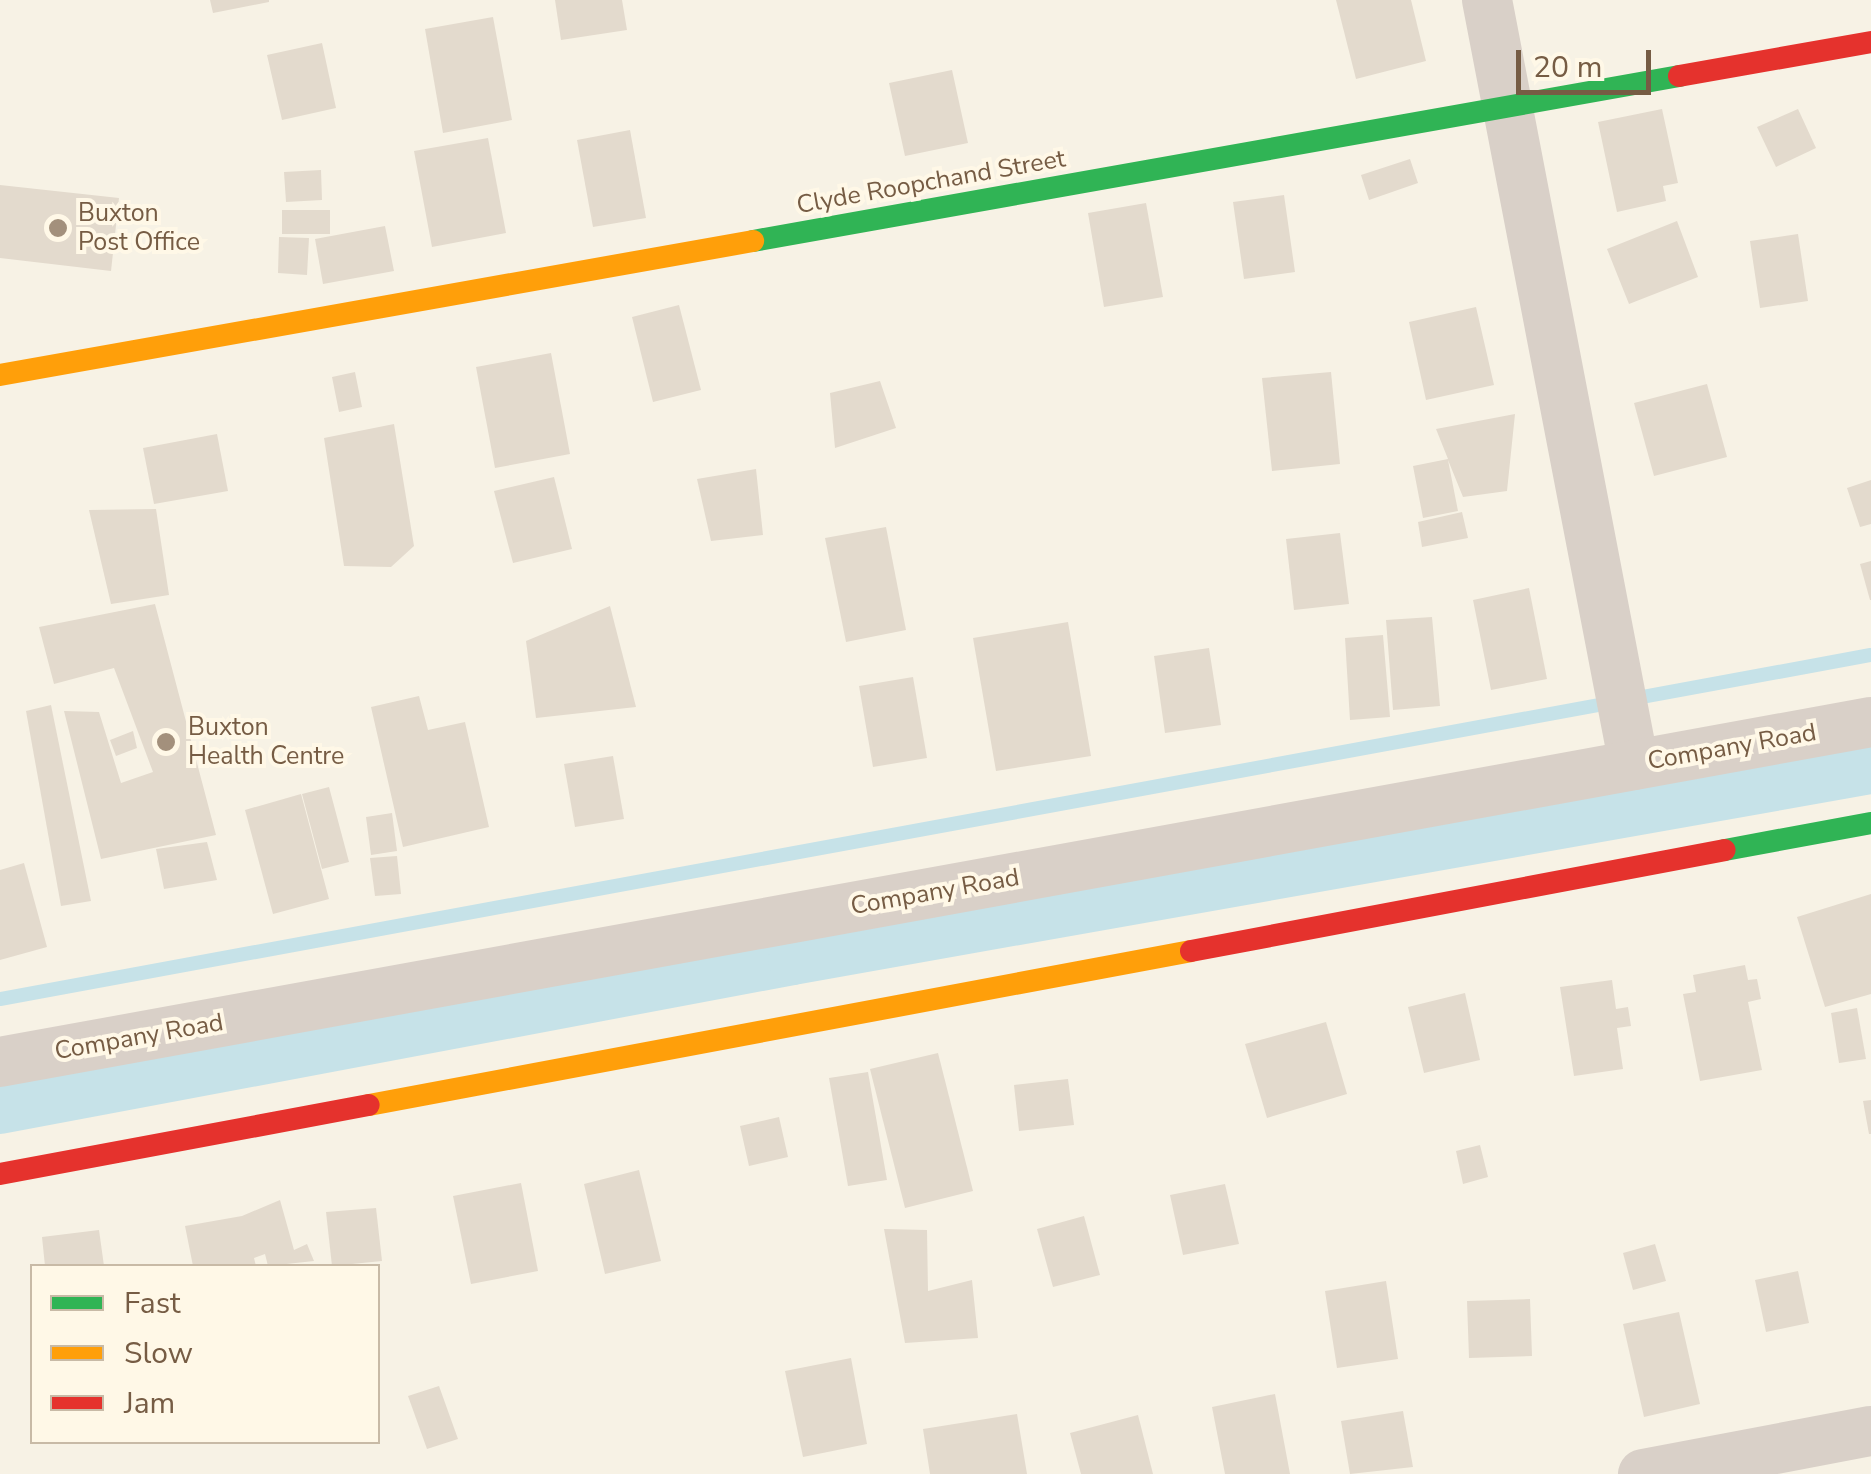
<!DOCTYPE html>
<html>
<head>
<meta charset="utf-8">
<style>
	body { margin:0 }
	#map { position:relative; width:1871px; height:1474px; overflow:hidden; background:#f7f2e5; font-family:"Nunito Sans",sans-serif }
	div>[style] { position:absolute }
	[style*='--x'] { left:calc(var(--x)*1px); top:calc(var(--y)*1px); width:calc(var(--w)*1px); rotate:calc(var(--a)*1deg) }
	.stream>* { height:14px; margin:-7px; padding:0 7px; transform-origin:7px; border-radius:7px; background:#c6e2e8 }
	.canal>* { height:48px; margin:-24px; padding:0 24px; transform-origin:24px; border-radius:24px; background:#c6e2e8 }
	.building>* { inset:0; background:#e3dacd }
	.street>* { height:50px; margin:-25px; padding:0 25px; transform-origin:25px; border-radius:25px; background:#d9d0c8 }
	.fast>* { height:22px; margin:-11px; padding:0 11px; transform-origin:11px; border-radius:11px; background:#30b455 }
	.slow>* { height:22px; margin:-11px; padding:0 11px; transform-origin:11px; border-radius:11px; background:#ff9f0a }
	.jam>* { height:22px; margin:-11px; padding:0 11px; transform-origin:11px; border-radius:11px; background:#e5322d }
	.dots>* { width:28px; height:28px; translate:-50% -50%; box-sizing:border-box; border:5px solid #fff8e7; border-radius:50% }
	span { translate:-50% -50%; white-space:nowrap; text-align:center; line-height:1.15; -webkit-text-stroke:8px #fff8e7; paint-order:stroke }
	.street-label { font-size:25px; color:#765c44 }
	.poi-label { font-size:25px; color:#765c44 }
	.left { translate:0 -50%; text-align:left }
	.legend { position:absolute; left:30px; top:1264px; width:350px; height:180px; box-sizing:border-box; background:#fff8e7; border:2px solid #c8baa6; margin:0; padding:12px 18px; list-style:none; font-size:30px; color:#765c44 }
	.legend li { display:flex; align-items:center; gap:20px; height:50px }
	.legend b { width:50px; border:2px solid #c8baa6 }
	.scale { position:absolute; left:1516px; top:50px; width:135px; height:45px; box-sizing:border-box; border:5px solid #765c44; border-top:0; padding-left:12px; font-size:30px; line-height:35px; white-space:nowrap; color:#765c44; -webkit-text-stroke:8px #fff8e7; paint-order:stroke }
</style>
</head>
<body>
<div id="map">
	<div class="stream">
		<i style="--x:0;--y:999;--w:1902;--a:-10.42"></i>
	</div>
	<div class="canal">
		<i style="--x:0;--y:1110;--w:806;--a:-10.65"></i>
		<i style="--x:792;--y:961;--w:1096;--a:-10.04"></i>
	</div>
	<div class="building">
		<i style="clip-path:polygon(210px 0,269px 0,269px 2px,213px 13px)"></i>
		<i style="clip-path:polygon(555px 0,622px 0,627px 30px,561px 40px)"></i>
		<i style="clip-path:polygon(1336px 0,1411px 0,1426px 61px,1356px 79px)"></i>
		<i style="clip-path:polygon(493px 17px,512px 120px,443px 133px,425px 29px)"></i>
		<i style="clip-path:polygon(322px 43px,336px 108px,282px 120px,267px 55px)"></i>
		<i style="clip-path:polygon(952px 70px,968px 143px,905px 156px,889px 83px)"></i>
		<i style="clip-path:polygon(1662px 109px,1678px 183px,1663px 186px,1666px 201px,1617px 212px,1598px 122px)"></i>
		<i style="clip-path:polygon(1798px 109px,1816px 148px,1776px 167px,1757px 127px)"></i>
		<i style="clip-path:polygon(630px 130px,646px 218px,593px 227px,577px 140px)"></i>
		<i style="clip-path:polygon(488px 138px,506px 233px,432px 247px,414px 151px)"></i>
		<i style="clip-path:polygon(1410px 159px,1418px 183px,1369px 200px,1361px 175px)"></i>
		<i style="clip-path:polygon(321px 170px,322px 200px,286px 202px,284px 172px)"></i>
		<i style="clip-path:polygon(0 185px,119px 198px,111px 271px,0 258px)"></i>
		<i style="clip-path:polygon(1284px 195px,1295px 272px,1244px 279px,1233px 202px)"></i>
		<i style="clip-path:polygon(1146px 203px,1163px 297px,1104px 307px,1088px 213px)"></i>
		<i style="clip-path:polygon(282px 210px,330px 210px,330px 234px,282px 234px)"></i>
		<i style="clip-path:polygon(1677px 221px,1698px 277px,1629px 304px,1607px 249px)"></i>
		<i style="clip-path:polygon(385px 226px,394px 271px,323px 284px,315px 239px)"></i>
		<i style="clip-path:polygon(1798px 234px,1808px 301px,1760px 308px,1750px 241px)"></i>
		<i style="clip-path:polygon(279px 237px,309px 238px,307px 275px,278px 273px)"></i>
		<i style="clip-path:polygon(679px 305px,701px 390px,653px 402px,632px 317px)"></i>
		<i style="clip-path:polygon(1476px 307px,1494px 385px,1426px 400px,1409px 322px)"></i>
		<i style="clip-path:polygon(551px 353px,570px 454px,495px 468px,476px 367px)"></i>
		<i style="clip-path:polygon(355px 372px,362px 407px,339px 412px,332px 377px)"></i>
		<i style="clip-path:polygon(1331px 372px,1340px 464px,1272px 471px,1262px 378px)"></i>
		<i style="clip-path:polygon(880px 381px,896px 428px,835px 448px,830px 393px)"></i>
		<i style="clip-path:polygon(1707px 384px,1727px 457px,1654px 476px,1634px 403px)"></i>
		<i style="clip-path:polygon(1515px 414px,1507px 491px,1463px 497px,1448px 460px,1458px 511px,1423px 518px,1413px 466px,1448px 459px,1436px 429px)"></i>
		<i style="clip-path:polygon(394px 424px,414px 546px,391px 567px,344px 566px,324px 438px)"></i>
		<i style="clip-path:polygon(217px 434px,228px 491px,154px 504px,143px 448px)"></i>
		<i style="clip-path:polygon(756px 469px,763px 535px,711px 541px,697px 479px)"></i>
		<i style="clip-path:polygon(554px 477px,572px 549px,513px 563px,494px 491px)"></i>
		<i style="clip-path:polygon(1871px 480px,1871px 524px,1860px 527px,1847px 488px)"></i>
		<i style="clip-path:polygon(156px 509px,169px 595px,111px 604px,89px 510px)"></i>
		<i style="clip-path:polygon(1462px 512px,1468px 538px,1422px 547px,1418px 522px)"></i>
		<i style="clip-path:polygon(886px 527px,906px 630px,846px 642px,825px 538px)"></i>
		<i style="clip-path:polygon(1340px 533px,1349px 604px,1294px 610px,1286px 539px)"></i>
		<i style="clip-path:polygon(1871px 561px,1871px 600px,1870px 600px,1860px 564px)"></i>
		<i style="clip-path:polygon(1529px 588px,1547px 679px,1491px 690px,1473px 600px)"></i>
		<i style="clip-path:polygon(155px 604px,216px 835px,101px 859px,64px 711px,99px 712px,121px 783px,153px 772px,114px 668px,54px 684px,39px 627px)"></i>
		<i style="clip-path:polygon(610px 606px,636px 707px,536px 718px,526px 641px)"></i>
		<i style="clip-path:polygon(1432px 617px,1440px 706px,1393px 710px,1386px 620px)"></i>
		<i style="clip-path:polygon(1068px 622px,1091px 756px,996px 771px,973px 638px)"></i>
		<i style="clip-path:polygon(1383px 635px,1390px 717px,1350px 720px,1345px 638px)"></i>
		<i style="clip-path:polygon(1209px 648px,1221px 725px,1165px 733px,1154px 656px)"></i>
		<i style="clip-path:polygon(913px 677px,927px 758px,873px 767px,859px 686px)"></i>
		<i style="clip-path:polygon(419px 696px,428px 730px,465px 722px,489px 827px,403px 847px,371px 707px)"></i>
		<i style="clip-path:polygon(51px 705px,91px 901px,61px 906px,26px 711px)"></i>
		<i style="clip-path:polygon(133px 731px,137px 748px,116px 756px,110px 740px)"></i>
		<i style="clip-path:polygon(613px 756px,624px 819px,575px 827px,564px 764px)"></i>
		<i style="clip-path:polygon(329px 787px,349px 862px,322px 869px,302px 794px)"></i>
		<i style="clip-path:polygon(301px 794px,329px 899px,273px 914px,245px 810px)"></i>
		<i style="clip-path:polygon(392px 813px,397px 851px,371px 855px,366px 817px)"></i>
		<i style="clip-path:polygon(207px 842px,217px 880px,164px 889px,156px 849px)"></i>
		<i style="clip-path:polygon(397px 856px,401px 894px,375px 896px,370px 858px)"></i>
		<i style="clip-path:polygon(24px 863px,47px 947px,0 960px,0 870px)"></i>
		<i style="clip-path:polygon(1871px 894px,1871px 994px,1825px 1007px,1797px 917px)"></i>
		<i style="clip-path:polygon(1745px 965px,1748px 980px,1757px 979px,1761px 999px,1748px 1002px,1762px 1070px,1700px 1081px,1683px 994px,1696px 992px,1693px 975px)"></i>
		<i style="clip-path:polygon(1612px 980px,1616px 1009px,1628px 1007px,1631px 1026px,1617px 1028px,1623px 1069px,1574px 1076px,1560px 987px)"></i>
		<i style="clip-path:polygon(1465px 993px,1480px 1060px,1424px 1073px,1408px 1007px)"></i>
		<i style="clip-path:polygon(1857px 1008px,1866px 1059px,1839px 1063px,1831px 1013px)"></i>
		<i style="clip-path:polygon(1326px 1022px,1347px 1094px,1267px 1118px,1245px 1044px)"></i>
		<i style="clip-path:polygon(938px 1053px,973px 1191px,905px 1208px,870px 1069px)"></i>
		<i style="clip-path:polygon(868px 1072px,887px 1180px,848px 1186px,829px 1078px)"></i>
		<i style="clip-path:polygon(1068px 1079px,1074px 1125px,1019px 1131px,1014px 1085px)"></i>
		<i style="clip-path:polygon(1871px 1100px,1871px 1134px,1869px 1134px,1863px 1101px)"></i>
		<i style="clip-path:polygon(779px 1117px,788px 1157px,749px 1166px,740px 1126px)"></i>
		<i style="clip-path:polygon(1480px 1145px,1488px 1177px,1463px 1184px,1456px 1151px)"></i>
		<i style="clip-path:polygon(639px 1170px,661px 1261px,605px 1274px,584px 1184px)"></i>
		<i style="clip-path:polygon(521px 1183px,538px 1271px,471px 1284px,453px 1196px)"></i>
		<i style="clip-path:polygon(1225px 1184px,1239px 1244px,1183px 1255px,1170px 1195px)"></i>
		<i style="clip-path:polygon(280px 1200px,294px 1250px,307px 1244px,314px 1261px,268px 1266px,265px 1254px,254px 1258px,256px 1266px,193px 1266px,185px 1226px,242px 1216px)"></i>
		<i style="clip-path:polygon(376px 1208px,382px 1261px,332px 1266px,326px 1212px)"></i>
		<i style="clip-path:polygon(1084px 1216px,1100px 1275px,1053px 1287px,1037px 1229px)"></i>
		<i style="clip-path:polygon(884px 1229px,927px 1230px,928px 1291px,972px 1280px,978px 1338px,905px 1343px)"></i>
		<i style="clip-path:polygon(99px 1230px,104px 1266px,45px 1266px,42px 1237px)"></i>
		<i style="clip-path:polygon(1655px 1244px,1666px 1281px,1633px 1290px,1623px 1253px)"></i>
		<i style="clip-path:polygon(1798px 1271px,1809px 1323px,1766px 1332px,1755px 1280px)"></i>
		<i style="clip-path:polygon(1386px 1281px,1398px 1359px,1337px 1368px,1325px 1291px)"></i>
		<i style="clip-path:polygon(1530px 1299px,1532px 1356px,1469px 1358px,1467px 1301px)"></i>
		<i style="clip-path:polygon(1679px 1312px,1700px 1404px,1644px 1417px,1623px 1324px)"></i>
		<i style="clip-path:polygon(851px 1358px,867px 1444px,803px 1457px,785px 1371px)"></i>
		<i style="clip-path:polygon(439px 1386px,458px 1439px,427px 1449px,408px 1396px)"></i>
		<i style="clip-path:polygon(1275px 1394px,1290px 1474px,1225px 1474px,1212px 1407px)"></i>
		<i style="clip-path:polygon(1403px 1411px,1413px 1467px,1350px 1474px,1341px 1421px)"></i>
		<i style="clip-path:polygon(1017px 1414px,1027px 1474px,930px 1474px,923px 1429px)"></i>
		<i style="clip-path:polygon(1138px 1415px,1153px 1474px,1081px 1474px,1070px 1433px)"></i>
	</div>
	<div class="street">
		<i style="--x:1487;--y:0;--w:779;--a:79.12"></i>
		<i style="--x:0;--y:1062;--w:1902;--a:-10.3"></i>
		<i style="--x:1643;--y:1474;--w:232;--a:-10.7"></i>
	</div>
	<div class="fast">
		<i style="--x:753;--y:241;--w:941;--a:-10.1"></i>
		<i style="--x:1725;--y:850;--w:148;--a:-10.5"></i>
	</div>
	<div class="slow">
		<i style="--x:0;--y:375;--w:765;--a:-10.09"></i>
		<i style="--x:369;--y:1105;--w:836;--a:-10.61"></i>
	</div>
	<div class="jam">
		<i style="--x:1679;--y:76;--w:195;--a:-10"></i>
		<i style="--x:1191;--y:951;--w:543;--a:-10.71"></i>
		<i style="--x:0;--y:1174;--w:375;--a:-10.6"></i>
	</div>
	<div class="dots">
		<i style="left:58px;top:228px;background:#a3907c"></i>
		<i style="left:166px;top:742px;background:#a3907c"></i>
	</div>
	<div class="street-label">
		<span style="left:931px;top:182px;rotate:-10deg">Clyde Roopchand Street</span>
		<span style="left:1732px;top:747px;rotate:-10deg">Company Road</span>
		<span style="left:935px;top:892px;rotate:-10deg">Company Road</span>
		<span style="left:139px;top:1037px;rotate:-10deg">Company Road</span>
	</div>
	<div class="poi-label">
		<span class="left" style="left:78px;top:228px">Buxton<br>Post Office</span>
		<span class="left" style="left:188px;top:742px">Buxton<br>Health Centre</span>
	</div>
	<ul class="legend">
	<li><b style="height:12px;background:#30b455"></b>Fast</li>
	<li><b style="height:12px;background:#ff9f0a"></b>Slow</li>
	<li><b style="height:12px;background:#e5322d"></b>Jam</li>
	</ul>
	<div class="scale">20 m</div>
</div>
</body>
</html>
